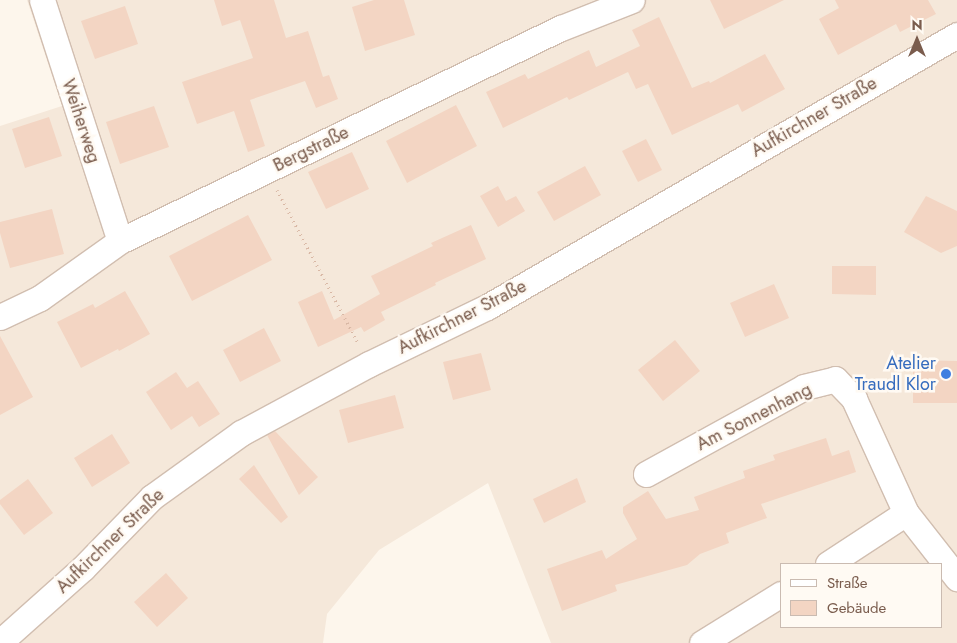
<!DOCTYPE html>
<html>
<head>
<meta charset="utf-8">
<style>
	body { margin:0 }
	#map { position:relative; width:957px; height:643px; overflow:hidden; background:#fdf6ec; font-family:Jost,sans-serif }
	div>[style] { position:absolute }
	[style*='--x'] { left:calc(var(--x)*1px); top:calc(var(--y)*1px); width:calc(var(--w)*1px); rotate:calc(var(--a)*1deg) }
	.residential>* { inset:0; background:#f5e8da }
	.building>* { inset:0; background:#f3d5c3 }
	.path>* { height:3px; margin-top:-1.5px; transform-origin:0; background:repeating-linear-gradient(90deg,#d9b8a5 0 1px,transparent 0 5px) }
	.roads { filter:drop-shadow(1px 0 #d1beb0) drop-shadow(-1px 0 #d1beb0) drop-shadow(0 1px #d1beb0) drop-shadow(0 -1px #d1beb0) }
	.minor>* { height:25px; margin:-12.5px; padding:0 12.5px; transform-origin:12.5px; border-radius:12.5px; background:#fff }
	.dots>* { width:14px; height:14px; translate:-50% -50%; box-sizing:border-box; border:2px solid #fffaf3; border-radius:50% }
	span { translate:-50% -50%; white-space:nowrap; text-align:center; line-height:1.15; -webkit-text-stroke:5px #fffaf3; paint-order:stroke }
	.street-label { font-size:18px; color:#7a5c4d }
	.shop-label { font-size:18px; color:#366cbe }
	.right { translate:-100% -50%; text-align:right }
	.legend { position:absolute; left:780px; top:563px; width:162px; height:65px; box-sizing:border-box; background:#fffaf3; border:1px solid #cabbb1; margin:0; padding:6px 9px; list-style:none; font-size:15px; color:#7a5c4d }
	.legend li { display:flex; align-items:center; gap:10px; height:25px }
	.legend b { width:25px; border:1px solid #cabbb1 }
	.north { position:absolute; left:892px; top:15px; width:50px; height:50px; -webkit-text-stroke:4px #fffaf3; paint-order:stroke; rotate:0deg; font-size:14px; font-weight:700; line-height:20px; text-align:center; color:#7a5c4d }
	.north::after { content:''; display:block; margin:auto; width:18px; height:22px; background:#7a5c4d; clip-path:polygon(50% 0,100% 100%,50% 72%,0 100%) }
</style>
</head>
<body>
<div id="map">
	<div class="residential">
		<i style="clip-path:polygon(evenodd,27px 0,957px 0,957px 643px,551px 643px,488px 483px,379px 550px,327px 614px,323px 643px,0 643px,0 126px,62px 106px,27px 0,781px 564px,941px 564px,941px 627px,781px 627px,781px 564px)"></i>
	</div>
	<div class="building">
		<i style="clip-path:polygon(214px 0,274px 0,286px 38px,308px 31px,323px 77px,329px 75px,338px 99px,316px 108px,305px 81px,250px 100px,265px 146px,248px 152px,234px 111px,197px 124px,182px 82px,253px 58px,240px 20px,222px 26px)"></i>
		<i style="clip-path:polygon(374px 0,404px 0,415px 35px,365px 51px,352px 7px)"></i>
		<i style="clip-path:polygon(710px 0,784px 0,724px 29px)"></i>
		<i style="clip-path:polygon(835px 0,928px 0,936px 14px,900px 32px,896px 24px,838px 55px,819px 19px,839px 8px)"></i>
		<i style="clip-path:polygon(125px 6px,138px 44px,95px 59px,81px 21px)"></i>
		<i style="clip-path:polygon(659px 17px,692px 88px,709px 81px,710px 83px,765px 54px,785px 89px,742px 112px,738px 104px,672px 135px,648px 84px,636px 89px,628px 72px,569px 100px,567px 97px,503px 128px,486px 92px,525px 74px,528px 79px,589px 50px,596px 67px,640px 46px,632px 30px)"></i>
		<i style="clip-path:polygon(456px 105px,477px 146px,407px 183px,386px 141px)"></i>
		<i style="clip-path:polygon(154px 106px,169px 147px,120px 164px,106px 122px)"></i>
		<i style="clip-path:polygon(49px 117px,62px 156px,25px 168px,12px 129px)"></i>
		<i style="clip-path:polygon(646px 139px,662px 170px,638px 182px,622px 151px)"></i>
		<i style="clip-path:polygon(352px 152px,369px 189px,326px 209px,308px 172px)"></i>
		<i style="clip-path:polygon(585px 166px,601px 195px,554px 221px,537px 192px)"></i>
		<i style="clip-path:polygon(498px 186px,506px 201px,516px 196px,525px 211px,498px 227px,480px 196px)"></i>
		<i style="clip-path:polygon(926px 196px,957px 211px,957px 246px,941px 253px,904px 232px)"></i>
		<i style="clip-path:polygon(52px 209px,64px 254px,10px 268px,0 233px,0 222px)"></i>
		<i style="clip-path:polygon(248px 215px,272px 260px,192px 301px,169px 256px)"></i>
		<i style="clip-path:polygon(471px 225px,486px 259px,435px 283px,436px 285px,381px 312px,385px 320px,364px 332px,361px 327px,318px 347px,298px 302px,322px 291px,334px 320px,380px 294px,371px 276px,433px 246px,431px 243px)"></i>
		<i style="clip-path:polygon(832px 266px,876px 266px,876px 295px,832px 294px)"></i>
		<i style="clip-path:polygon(774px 284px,789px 318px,745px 337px,730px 303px)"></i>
		<i style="clip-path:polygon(125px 291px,150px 334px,119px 351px,118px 349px,81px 368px,57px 322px,93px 304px,95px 308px)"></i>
		<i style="clip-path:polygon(264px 328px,281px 361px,240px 382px,223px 350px)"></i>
		<i style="clip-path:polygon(0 336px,33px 397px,0 415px)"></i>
		<i style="clip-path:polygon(675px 340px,700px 371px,663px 401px,638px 370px)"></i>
		<i style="clip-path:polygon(481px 353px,491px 390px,453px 400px,443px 362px)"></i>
		<i style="clip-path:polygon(913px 360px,957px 361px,957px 403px,913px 403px)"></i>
		<i style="clip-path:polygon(176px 372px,187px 388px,198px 381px,220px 414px,199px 427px,192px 416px,171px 430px,146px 392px)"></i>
		<i style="clip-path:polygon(395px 395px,404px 428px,348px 443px,339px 410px)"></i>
		<i style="clip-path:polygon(275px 431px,318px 477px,299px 495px,267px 435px)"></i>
		<i style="clip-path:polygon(112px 434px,130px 463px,92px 487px,74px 458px)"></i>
		<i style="clip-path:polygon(826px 438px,832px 456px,849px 450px,856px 472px,761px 504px,767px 518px,726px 533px,729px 543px,700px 554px,687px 565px,615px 585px,617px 591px,562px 611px,547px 569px,602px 550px,606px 559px,637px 539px,623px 513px,623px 507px,648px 491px,666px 519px,699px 510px,694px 497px,745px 478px,743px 471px,775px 460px,773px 455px)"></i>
		<i style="clip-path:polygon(254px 465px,288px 517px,281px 523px,239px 479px)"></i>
		<i style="clip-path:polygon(577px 478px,586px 502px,544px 523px,533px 499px)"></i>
		<i style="clip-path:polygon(28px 479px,53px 513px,24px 535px,0 504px,0 500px)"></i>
		<i style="clip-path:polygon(166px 573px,188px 598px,157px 627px,134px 602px)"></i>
	</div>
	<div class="path">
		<i style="--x:277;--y:190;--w:173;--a:62.1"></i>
	</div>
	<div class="roads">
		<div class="minor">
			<i style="--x:42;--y:0;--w:253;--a:72.1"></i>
			<i style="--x:0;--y:317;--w:44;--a:-25.4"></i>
			<i style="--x:40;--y:298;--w:98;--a:-35.5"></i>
			<i style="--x:120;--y:241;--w:490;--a:-25.8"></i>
			<i style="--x:561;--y:28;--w:76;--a:-21.5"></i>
			<i style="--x:646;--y:474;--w:180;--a:-28.8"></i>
			<i style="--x:804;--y:387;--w:32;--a:-14"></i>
			<i style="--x:835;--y:379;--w:28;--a:46"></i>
			<i style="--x:854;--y:399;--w:125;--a:65.5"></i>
			<i style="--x:828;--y:564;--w:93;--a:-33.2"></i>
			<i style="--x:906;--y:513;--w:83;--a:51.9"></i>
			<i style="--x:0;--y:642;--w:111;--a:-41.7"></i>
			<i style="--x:83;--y:568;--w:99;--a:-45.8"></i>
			<i style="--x:152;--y:497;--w:110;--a:-35.7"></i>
			<i style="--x:241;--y:433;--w:145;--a:-28.3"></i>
			<i style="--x:369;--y:364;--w:131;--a:-25.8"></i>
			<i style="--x:487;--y:307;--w:543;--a:-30.06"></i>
			<i style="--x:702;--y:643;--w:93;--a:-31.8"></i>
		</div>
	</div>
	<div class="dots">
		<i style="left:946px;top:374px;background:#3f7fe0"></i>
	</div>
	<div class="street-label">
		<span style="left:814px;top:117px;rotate:-30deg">Aufkirchner Straße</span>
		<span style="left:81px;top:121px;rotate:72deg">Weiherweg</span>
		<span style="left:311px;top:149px;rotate:-26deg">Bergstraße</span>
		<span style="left:462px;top:317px;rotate:-27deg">Aufkirchner Straße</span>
		<span style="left:754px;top:417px;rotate:-27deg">Am Sonnenhang</span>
		<span style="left:110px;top:541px;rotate:-44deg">Aufkirchner Straße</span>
	</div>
	<div class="shop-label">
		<span class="right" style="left:936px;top:374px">Atelier<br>Traudl Klor</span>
	</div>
	<ul class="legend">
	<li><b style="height:6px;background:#fff"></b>Straße</li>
	<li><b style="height:14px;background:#f3d5c3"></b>Gebäude</li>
	</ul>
	<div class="north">N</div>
</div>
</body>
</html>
